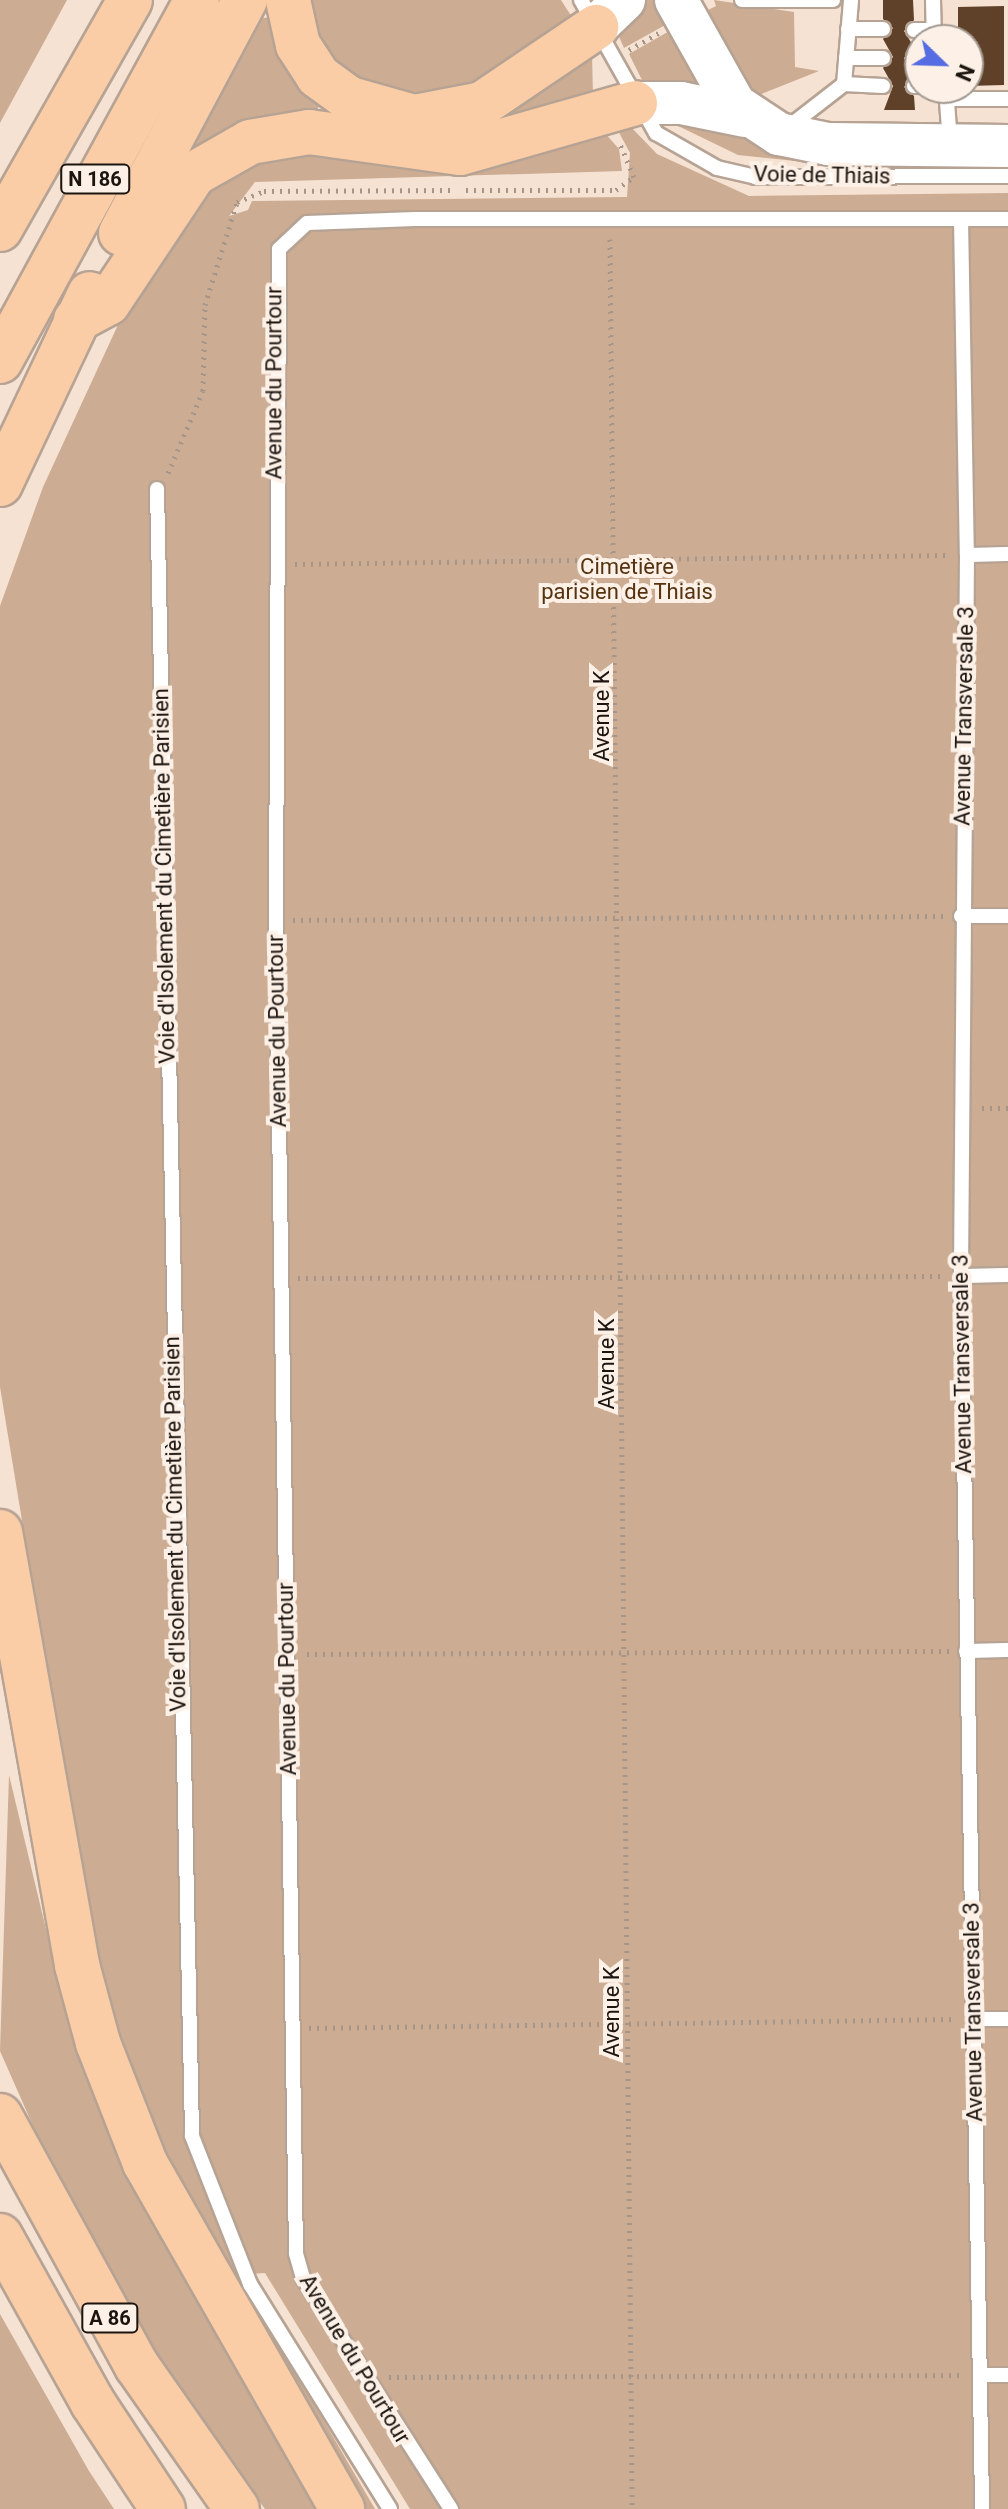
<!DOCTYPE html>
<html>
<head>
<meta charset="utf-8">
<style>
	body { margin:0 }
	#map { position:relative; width:1008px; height:2509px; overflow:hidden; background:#f6e2d2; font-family:Roboto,sans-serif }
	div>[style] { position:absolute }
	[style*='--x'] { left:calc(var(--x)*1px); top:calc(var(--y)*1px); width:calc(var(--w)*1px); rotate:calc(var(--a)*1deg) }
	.green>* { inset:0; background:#ccac92 }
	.building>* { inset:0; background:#5e4128 }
	.path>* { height:5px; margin-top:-2.5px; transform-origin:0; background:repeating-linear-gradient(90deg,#a6968a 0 2px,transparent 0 8px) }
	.roads { filter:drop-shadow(2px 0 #b6a394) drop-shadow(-2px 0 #b6a394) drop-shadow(0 2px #b6a394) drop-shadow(0 -2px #b6a394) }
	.lane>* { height:14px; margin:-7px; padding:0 7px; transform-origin:7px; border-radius:7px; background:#fff }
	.secondary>* { height:42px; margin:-21px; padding:0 21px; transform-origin:21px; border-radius:21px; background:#fff }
	.highway>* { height:44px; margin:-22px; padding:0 22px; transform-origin:22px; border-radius:22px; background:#fbcda7 }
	span { translate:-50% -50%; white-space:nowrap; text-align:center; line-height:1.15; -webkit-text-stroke:8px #fdf1e7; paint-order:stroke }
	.shield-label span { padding:2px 6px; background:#fdf1e7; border:2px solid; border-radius:6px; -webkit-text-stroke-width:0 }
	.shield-label { font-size:20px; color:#1b140f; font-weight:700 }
	.street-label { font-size:22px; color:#1b140f }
	.park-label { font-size:22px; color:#553210 }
	.north { position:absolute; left:904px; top:24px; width:80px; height:80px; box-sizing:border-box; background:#fdf1e7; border:2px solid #a39991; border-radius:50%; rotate:113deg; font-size:22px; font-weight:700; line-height:32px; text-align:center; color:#1b140f }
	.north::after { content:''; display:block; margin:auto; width:28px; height:36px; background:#556ce2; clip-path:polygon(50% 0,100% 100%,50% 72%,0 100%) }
</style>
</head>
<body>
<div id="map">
	<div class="green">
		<i style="clip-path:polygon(0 0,67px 0,0 123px)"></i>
		<i style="clip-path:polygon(307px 0,561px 0,575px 22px,472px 89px,428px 101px,366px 90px,314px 48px)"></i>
		<i style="clip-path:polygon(640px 0,659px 0,667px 24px,624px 48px,617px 32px)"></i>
		<i style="clip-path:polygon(714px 0,794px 12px,795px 67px,819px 71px,754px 97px,700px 14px,716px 6px)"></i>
		<i style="clip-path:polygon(272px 17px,320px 104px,313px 118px,285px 113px,250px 119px,193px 149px,263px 18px)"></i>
		<i style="clip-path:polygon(673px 29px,703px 86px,646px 88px,629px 54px)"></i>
		<i style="clip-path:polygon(592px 53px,593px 97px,465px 128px)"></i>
		<i style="clip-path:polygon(672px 123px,718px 125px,814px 163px,738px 155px)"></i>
		<i style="clip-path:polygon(615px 125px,629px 125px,657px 154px,749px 196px,1008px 193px,1008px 2509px,410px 2509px,265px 2273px,239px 2275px,375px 2509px,362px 2509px,159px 2159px,91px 1939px,0 1387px,0 606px,43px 487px,135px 288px,199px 188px,259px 151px,603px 131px,619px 149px,622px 171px,255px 182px,229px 216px,248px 210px,252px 201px,627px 197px,630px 153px)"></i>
		<i style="clip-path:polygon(9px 1775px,51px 1950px,101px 2105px,279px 2446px,320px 2509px,265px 2509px,187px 2405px,52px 2169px,0 2051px)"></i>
		<i style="clip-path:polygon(0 2314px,89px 2471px,114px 2509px,0 2509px)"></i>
	</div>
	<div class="building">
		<i style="clip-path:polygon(883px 0,913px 0,914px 20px,904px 31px,914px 47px,904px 58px,914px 76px,904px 87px,914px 96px,915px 110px,884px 110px,893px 86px,883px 68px,893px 57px,883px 39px,893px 28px,883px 19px)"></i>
		<i style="clip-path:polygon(1004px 6px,1004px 85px,968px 86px,968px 40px,958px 40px,958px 7px)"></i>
	</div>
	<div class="path">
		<i style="--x:629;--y:50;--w:34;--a:-30"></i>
		<i style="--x:466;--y:190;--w:150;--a:0"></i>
		<i style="--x:616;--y:190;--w:22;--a:-36"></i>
		<i style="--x:634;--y:177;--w:36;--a:-113"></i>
		<i style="--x:610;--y:239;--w:2270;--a:89.44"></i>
		<i style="--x:168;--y:473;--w:89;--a:-66.9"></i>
		<i style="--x:203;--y:391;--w:86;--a:-88.7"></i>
		<i style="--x:205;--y:305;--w:108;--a:-72.7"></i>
		<i style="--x:237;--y:202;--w:29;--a:-22"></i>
		<i style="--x:264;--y:191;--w:188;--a:-0.3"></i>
		<i style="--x:295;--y:564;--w:654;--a:-0.79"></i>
		<i style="--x:293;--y:920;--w:650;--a:-0.35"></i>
		<i style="--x:982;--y:1108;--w:26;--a:0"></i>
		<i style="--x:298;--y:1278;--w:646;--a:-0.18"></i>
		<i style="--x:307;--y:1654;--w:642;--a:-0.27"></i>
		<i style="--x:309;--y:2028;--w:646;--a:-0.8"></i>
		<i style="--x:389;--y:2377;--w:574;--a:-0.2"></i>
	</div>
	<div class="roads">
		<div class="lane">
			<i style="--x:581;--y:0;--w:153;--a:60.6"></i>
			<i style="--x:656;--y:133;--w:70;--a:29.8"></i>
			<i style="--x:717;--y:168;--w:39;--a:13"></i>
			<i style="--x:755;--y:177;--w:253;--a:-0.2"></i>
			<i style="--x:742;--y:0;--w:91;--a:0"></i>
			<i style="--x:933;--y:0;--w:40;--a:88.6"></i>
			<i style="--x:848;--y:29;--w:35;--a:0"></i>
			<i style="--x:914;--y:30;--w:20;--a:0"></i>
			<i style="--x:914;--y:57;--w:6;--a:0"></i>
			<i style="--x:846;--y:58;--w:37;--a:0"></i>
			<i style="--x:844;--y:84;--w:84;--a:-85.2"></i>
			<i style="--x:914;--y:86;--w:6;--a:0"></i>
			<i style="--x:946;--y:88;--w:55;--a:85.8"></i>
			<i style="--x:951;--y:99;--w:57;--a:0"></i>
			<i style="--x:786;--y:129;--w:73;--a:-37.8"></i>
			<i style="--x:844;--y:84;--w:39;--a:3"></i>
			<i style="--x:961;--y:219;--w:336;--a:89"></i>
			<i style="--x:967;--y:555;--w:721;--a:90.48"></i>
			<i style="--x:961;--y:1276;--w:1233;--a:89.02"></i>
			<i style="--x:157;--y:489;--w:1647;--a:88.78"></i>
			<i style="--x:192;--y:2136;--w:159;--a:68.6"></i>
			<i style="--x:250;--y:2284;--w:265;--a:58.1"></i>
			<i style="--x:967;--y:555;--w:41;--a:-1.4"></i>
			<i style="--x:961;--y:916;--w:47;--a:0"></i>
			<i style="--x:961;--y:1276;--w:47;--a:-1.2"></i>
			<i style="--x:966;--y:1651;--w:42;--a:-1.4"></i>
			<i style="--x:973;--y:2019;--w:35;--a:0"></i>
			<i style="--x:984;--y:2375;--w:24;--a:0"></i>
			<i style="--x:451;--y:2509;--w:274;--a:-122.6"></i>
			<i style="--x:303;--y:2278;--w:26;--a:-106"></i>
			<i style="--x:296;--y:2253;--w:1333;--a:-90.86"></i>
			<i style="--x:276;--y:920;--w:671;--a:-89.74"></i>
			<i style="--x:279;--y:249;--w:38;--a:-43"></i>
			<i style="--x:307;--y:223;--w:108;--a:-2.1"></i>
			<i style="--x:415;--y:219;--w:593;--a:0"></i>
		</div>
		<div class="secondary">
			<i style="--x:676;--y:0;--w:120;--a:60.7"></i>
			<i style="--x:735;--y:105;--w:53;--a:33.4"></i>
			<i style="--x:779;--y:134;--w:50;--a:11.5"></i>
			<i style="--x:828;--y:144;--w:180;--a:0.6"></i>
			<i style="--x:596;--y:27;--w:39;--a:-44"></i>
			<i style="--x:635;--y:103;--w:46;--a:0"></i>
			<i style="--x:681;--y:103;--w:65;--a:11.5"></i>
		</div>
		<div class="highway">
			<i style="--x:288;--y:0;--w:46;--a:77.5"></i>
			<i style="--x:298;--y:45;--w:37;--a:57"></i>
			<i style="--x:318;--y:76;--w:39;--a:36"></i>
			<i style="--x:350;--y:99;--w:66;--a:15.7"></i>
			<i style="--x:414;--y:117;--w:69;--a:-10.8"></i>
			<i style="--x:482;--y:104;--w:138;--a:-34"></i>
			<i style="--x:0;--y:229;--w:263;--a:-60.4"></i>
			<i style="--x:121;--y:233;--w:264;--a:-62"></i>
			<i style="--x:76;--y:320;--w:36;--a:-28"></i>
			<i style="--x:108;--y:303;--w:155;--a:-56.3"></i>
			<i style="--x:194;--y:174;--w:64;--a:-29.7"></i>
			<i style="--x:250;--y:142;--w:60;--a:-9.6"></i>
			<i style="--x:309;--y:132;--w:152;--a:7.9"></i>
			<i style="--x:460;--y:153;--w:182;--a:-15.9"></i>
			<i style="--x:0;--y:361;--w:411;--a:-61.4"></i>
			<i style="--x:0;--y:484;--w:210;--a:-64.7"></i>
			<i style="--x:0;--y:1532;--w:440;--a:79.9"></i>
			<i style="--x:77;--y:1965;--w:81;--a:74.9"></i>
			<i style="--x:98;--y:2043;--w:129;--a:68.6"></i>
			<i style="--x:145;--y:2163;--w:398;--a:60.3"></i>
			<i style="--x:0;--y:2116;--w:285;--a:61.3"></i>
			<i style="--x:137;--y:2366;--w:174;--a:55"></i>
			<i style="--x:0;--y:2236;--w:191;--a:60.9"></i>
			<i style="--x:93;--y:2403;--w:127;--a:56.6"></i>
		</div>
	</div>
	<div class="shield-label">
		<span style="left:95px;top:179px">N 186</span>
		<span style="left:110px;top:2318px">A 86</span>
	</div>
	<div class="street-label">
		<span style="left:822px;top:175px;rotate:1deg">Voie de Thiais</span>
		<span style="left:274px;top:383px;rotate:-90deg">Avenue du Pourtour</span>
		<span style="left:602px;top:716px;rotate:-90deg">Avenue K</span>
		<span style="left:964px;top:716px;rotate:-89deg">Avenue Transversale 3</span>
		<span style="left:164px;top:876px;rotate:-91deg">Voie d'Isolement du Cimetière Parisien</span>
		<span style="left:277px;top:1031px;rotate:-91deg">Avenue du Pourtour</span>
		<span style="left:607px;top:1364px;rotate:-90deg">Avenue K</span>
		<span style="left:962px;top:1364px;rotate:-91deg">Avenue Transversale 3</span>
		<span style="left:175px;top:1524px;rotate:-91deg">Voie d'Isolement du Cimetière Parisien</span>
		<span style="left:287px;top:1679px;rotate:-91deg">Avenue du Pourtour</span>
		<span style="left:612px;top:2012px;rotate:-90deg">Avenue K</span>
		<span style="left:973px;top:2012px;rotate:-91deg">Avenue Transversale 3</span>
		<span style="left:355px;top:2359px;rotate:59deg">Avenue du Pourtour</span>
	</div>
	<div class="park-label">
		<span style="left:627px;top:579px">Cimetière<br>parisien de Thiais</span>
	</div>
	<div class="north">N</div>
</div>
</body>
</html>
